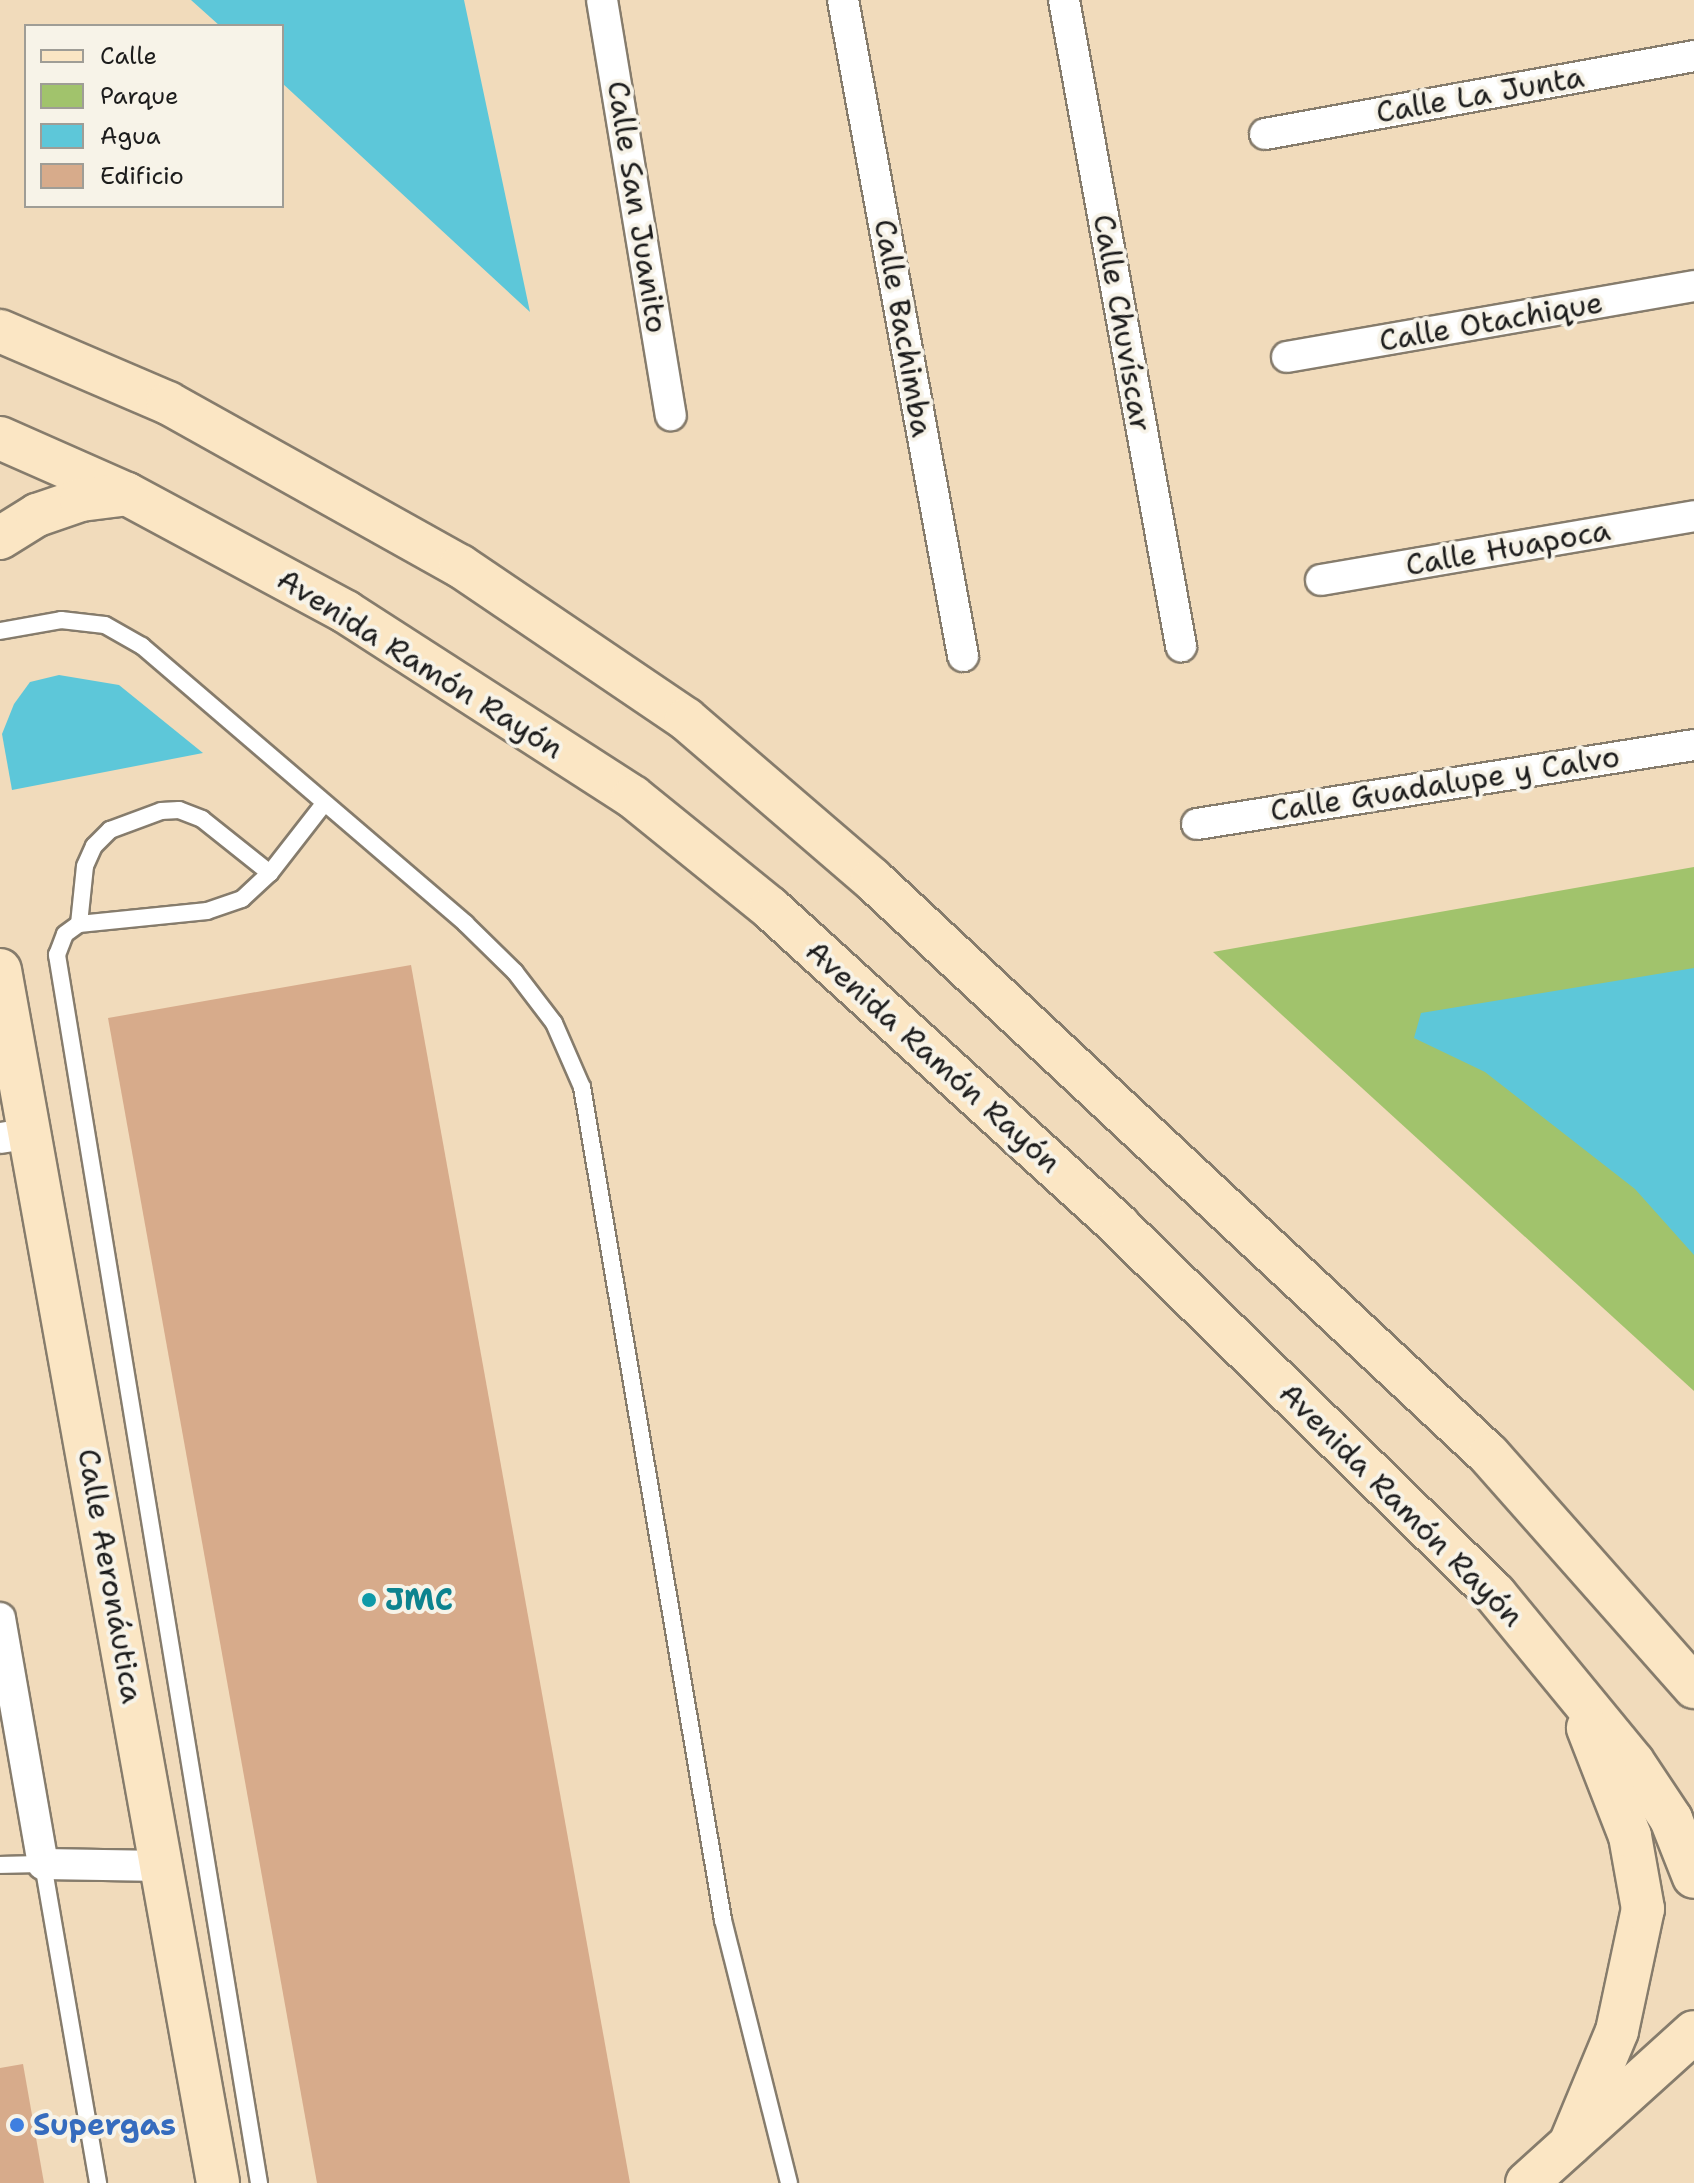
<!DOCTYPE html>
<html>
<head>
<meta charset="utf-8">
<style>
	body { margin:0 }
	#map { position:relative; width:1694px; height:2183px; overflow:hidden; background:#f1dbbb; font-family:"Shantell Sans",sans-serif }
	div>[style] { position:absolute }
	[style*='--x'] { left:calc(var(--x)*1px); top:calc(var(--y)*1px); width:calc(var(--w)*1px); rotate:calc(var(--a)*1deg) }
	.green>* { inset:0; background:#a1c36c }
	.water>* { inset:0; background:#5dc7d9 }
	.building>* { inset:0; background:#d7ab8b }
	.roads { filter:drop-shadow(2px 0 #867c6c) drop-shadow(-2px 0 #867c6c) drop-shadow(0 2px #867c6c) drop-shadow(0 -2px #867c6c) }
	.service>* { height:16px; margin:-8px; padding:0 8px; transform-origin:8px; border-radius:8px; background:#fff }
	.minor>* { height:30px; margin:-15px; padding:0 15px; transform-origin:15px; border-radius:15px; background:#fff }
	.secondary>* { height:42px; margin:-21px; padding:0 21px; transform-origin:21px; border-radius:21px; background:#fbe6c4 }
	.dots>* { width:22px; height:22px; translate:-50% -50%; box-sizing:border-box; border:4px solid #f7f3e8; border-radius:50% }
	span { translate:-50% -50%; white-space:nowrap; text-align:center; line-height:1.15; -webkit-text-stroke:8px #f7f3e8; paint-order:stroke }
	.street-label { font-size:30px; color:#1c1c1c }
	.culture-label { font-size:30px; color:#0d838f; font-weight:700 }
	.left { translate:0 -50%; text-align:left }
	.shop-label { font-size:30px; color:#366cbe; font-weight:700 }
	.legend { position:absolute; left:24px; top:24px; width:260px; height:184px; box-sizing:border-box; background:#f7f3e8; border:2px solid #9f9d96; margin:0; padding:10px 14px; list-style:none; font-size:24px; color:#1c1c1c }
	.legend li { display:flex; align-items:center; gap:16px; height:40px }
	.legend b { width:40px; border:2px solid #9f9d96 }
</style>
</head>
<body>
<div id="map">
	<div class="green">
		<i style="clip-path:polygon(1694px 867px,1694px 1391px,1213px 952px)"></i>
	</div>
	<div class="water">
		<i style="clip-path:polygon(191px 0,464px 0,530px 312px,282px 83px,282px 26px,220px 26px)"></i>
		<i style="clip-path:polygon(59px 675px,119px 685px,203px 753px,12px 790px,2px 734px,14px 704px,30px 682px)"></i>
		<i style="clip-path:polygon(1694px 968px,1694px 1255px,1635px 1189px,1485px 1072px,1414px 1038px,1421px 1013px)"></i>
	</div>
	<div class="building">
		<i style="clip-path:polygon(411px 965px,630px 2183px,317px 2183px,108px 1018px)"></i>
		<i style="clip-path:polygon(23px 2064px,44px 2183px,0 2183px,0 2068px)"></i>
	</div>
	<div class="roads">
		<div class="service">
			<i style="--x:0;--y:631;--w:62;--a:-10.2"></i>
			<i style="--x:61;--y:620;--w:44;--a:6.5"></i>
			<i style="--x:105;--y:625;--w:43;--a:29.6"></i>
			<i style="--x:142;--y:646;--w:426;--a:40.6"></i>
			<i style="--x:465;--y:923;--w:70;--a:44.4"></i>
			<i style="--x:515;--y:972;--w:64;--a:52.6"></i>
			<i style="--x:554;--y:1023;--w:70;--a:66.4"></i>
			<i style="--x:582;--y:1087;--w:845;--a:80.39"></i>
			<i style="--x:723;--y:1920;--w:271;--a:75.9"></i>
			<i style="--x:79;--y:924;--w:58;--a:-84.1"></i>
			<i style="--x:85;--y:866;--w:22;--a:-66"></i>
			<i style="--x:94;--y:846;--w:23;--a:-45"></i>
			<i style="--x:110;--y:830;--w:54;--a:-20.4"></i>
			<i style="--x:161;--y:811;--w:18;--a:-3"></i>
			<i style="--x:179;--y:810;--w:25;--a:21"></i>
			<i style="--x:202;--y:819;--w:87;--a:38.5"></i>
			<i style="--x:0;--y:1865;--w:43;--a:-1.3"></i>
			<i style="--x:43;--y:1864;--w:324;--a:80.2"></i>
			<i style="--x:259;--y:2183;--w:1245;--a:-99.34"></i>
			<i style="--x:57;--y:955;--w:22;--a:-69"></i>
			<i style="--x:65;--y:934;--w:17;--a:-36"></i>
			<i style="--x:79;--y:924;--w:129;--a:-5.8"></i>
			<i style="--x:207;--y:911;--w:37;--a:-19"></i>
			<i style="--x:242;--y:899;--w:38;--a:-43"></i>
			<i style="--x:270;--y:873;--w:86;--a:-52.1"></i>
		</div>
		<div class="minor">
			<i style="--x:602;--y:0;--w:421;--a:80.6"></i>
			<i style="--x:843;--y:0;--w:667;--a:79.63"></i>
			<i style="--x:1064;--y:0;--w:657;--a:79.73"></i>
			<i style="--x:1265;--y:134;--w:436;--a:-10.3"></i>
			<i style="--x:1287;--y:357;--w:413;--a:-9.9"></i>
			<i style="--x:1321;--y:580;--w:378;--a:-9.7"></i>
			<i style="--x:1197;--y:824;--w:503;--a:-9.03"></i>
			<i style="--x:0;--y:1138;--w:30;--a:-9"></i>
			<i style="--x:0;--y:1618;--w:250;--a:80.1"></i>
			<i style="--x:43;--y:1864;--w:120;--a:1"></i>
		</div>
		<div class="secondary">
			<i style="--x:0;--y:331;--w:183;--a:23.2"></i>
			<i style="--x:168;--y:403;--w:334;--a:29.2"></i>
			<i style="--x:460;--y:566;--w:273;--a:34.1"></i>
			<i style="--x:686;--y:719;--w:245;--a:40.7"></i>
			<i style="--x:872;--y:879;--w:844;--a:43.03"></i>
			<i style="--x:1489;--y:1455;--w:310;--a:48.5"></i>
			<i style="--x:0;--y:438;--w:139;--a:23.8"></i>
			<i style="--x:127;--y:494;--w:249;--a:28.3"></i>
			<i style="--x:346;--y:612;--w:341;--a:32.8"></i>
			<i style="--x:633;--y:797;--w:176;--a:39"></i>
			<i style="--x:770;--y:908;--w:472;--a:42.3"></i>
			<i style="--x:1119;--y:1226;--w:526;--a:44.38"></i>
			<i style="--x:1495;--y:1594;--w:217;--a:50.6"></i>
			<i style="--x:1633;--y:1762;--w:69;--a:56.3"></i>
			<i style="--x:1671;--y:1819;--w:62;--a:68.4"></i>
			<i style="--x:0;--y:538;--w:44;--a:-31.9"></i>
			<i style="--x:37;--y:515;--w:46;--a:-18.8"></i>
			<i style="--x:81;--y:500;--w:46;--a:-7.4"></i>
			<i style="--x:0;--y:970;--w:1232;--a:79.81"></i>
			<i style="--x:1570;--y:2144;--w:122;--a:-67.4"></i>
			<i style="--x:1617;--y:2031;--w:125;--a:-78"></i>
			<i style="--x:1643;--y:1909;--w:74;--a:-100.1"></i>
			<i style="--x:1630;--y:1836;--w:116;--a:-111.3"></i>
			<i style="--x:1527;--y:2183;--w:225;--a:-42.1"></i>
		</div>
	</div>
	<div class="dots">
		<i style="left:369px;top:1600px;background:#0f9aa8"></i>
		<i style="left:17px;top:2125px;background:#3f7fe0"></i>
	</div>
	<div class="street-label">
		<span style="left:1480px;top:95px;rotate:-10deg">Calle La Junta</span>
		<span style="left:637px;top:207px;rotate:81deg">Calle San Juanito</span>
		<span style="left:1491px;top:322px;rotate:-10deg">Calle Otachique</span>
		<span style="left:1122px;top:323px;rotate:80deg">Calle Chuvíscar</span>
		<span style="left:903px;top:328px;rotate:80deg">Calle Bachimba</span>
		<span style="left:1508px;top:548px;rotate:-10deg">Calle Huapoca</span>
		<span style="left:420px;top:664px;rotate:32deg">Avenida Ramón Rayón</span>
		<span style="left:1445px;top:784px;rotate:-9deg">Calle Guadalupe y Calvo</span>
		<span style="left:933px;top:1057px;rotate:42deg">Avenida Ramón Rayón</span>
		<span style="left:1401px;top:1505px;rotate:45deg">Avenida Ramón Rayón</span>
		<span style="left:110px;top:1576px;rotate:80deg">Calle Aeronáutica</span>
	</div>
	<div class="culture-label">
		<span class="left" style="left:385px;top:1600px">JMC</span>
	</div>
	<div class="shop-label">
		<span class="left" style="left:33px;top:2125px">Supergas</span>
	</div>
	<ul class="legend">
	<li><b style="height:10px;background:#fbe6c4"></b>Calle</li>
	<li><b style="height:22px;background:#a1c36c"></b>Parque</li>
	<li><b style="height:22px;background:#5dc7d9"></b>Agua</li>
	<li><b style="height:22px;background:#d7ab8b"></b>Edificio</li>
	</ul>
</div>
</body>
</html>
